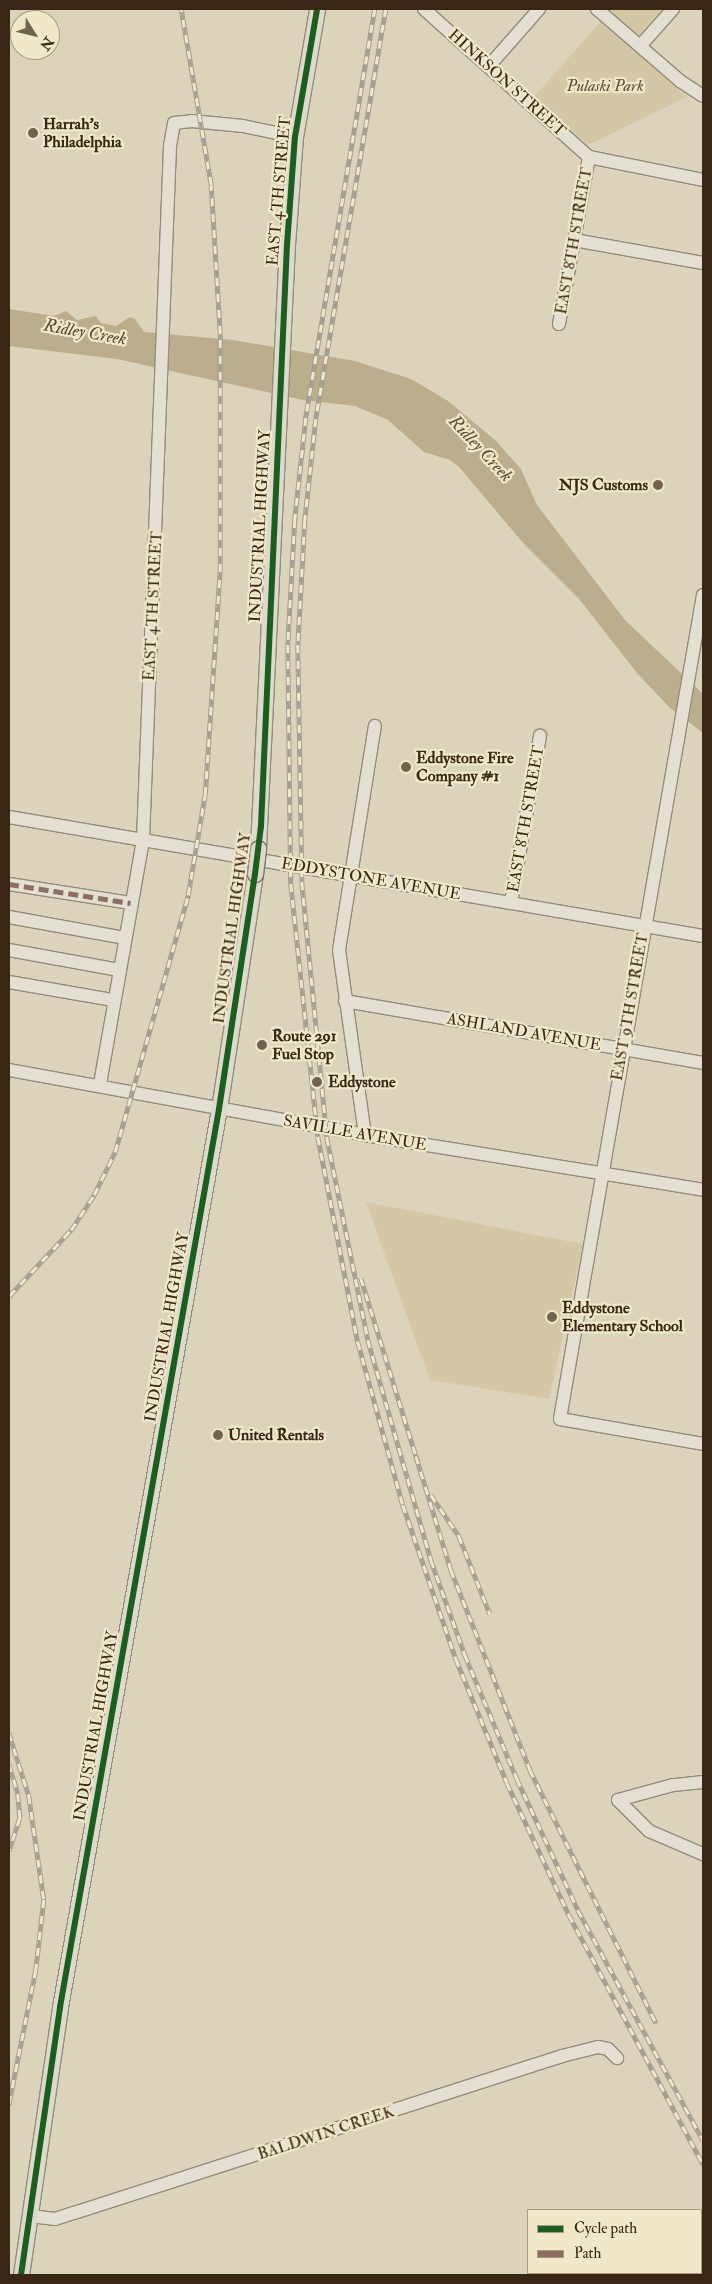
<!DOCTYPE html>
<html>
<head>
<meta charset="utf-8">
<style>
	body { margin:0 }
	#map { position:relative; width:712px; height:2284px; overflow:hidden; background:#dcd4ba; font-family:"IM FELL Double Pica",serif }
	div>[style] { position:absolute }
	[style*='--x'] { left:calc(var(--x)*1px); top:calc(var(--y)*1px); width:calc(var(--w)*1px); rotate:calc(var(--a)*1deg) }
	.green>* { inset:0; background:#d3c7a5 }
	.water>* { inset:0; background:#bcae8c }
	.roads { filter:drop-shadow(1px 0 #938c7b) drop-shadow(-1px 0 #938c7b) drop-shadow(0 1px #938c7b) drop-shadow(0 -1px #938c7b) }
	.minor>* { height:12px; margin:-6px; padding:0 6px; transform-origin:6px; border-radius:6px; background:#e3dfd3 }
	.major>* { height:15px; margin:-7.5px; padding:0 7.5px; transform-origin:7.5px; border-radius:7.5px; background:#dedacb }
	.rail>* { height:4.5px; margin-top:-2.25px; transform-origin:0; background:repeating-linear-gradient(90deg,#f1e8ca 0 8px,#a59f95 0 16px); box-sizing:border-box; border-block:1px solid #a59f95 }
	.bridges { filter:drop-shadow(1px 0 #7c7565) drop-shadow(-1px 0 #7c7565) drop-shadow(0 1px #7c7565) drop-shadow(0 -1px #7c7565) }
	.major-bridge>* { height:15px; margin:-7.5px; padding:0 7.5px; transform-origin:7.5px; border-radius:7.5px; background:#dedacb }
	.quiet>* { height:5px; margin-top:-2.5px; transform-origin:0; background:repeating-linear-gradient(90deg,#8d6e63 0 10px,transparent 0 15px) }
	.cycleway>* { height:6px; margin:-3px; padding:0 3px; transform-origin:3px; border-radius:3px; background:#1b5e20 }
	.dots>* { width:14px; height:14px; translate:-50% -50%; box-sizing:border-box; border:2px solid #f1e8ca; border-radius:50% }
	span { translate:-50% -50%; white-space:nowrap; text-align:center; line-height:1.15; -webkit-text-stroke:4.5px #f1e8ca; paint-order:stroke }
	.street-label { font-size:16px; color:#3a2614 }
	.park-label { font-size:16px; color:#5e4c34; font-style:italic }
	.poi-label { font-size:16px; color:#3a2614; font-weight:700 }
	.left { translate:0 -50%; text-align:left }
	.right { translate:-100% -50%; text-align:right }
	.water-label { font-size:18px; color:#5d4a32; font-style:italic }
	.frame { position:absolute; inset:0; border:10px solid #3a2614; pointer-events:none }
	.legend { position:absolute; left:527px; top:2209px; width:175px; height:65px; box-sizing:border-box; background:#f1e8ca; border:1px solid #a89a81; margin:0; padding:6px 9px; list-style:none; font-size:15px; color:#3a2614 }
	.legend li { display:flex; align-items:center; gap:10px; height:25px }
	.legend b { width:25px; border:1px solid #a89a81 }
	.north { position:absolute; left:10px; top:10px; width:50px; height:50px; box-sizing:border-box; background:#f1e8ca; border:1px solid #a89a81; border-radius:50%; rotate:126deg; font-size:14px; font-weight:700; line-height:20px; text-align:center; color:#3a2614 }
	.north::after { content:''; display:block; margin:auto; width:18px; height:22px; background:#73634e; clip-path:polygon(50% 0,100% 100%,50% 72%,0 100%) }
</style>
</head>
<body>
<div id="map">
	<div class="green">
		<i style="clip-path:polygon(612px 9px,662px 9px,638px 36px,610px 12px)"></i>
		<i style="clip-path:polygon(601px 21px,687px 97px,588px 145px,534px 97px)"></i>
		<i style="clip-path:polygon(366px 1202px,583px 1244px,549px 1399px,430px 1380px)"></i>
	</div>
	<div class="water">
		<i style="clip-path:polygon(9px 309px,54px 316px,66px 311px,77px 320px,96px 316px,101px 323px,116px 326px,130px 317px,135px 319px,144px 332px,233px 340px,355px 361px,411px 379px,448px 401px,495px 440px,521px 469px,537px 505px,625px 620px,703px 694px,703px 733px,670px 708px,637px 673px,580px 600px,524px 544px,459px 467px,450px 460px,424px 452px,388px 420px,355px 406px,303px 400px,117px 359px,9px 346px)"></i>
	</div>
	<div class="roads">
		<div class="minor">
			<i style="--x:424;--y:9;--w:222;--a:41.9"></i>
			<i style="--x:589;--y:157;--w:116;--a:11.4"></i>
			<i style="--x:597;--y:9;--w:110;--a:40.9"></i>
			<i style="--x:680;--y:81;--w:27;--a:33"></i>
			<i style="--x:641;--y:45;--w:48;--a:-48.4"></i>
			<i style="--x:489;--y:66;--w:76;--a:-48.7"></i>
			<i style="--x:574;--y:240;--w:131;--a:10.1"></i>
			<i style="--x:559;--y:324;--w:170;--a:-79.8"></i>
			<i style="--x:703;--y:595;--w:836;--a:99.85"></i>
			<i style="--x:560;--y:1419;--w:145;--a:9.9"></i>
			<i style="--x:9;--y:817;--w:704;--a:9.73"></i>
			<i style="--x:9;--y:884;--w:123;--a:8.9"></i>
			<i style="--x:511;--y:902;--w:169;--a:-80.1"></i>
			<i style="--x:9;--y:917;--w:117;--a:10.3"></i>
			<i style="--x:9;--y:950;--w:112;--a:10.3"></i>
			<i style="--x:9;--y:982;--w:106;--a:9.8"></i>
			<i style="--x:345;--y:1001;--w:363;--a:9.8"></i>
			<i style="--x:9;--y:1070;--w:362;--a:10.3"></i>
			<i style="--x:365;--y:1135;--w:342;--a:9.2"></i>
			<i style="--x:100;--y:1084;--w:248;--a:-80"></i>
			<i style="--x:143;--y:840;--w:695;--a:-87.77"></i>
			<i style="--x:170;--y:146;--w:23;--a:-80"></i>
			<i style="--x:174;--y:123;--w:18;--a:-6"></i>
			<i style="--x:192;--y:121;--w:51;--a:5.6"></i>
			<i style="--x:243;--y:126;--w:53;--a:11.9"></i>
			<i style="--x:365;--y:1135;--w:187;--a:-98"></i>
			<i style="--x:339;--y:950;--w:227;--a:-80.9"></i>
			<i style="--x:703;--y:1782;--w:30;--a:174"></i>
			<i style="--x:673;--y:1785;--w:57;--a:164.7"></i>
			<i style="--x:618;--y:1800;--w:44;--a:45"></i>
			<i style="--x:649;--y:1831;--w:59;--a:23.1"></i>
			<i style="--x:31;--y:2216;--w:24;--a:7"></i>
			<i style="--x:55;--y:2219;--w:20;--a:-18"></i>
			<i style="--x:74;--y:2213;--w:513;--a:-17.83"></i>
			<i style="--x:562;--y:2056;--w:37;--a:-14"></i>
			<i style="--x:598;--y:2047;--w:10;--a:11"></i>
			<i style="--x:608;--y:2049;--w:13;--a:45"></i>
		</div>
		<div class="major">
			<i style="--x:258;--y:848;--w:604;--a:-87.25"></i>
			<i style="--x:287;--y:245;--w:108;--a:-85.8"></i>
			<i style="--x:295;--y:137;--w:130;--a:-80.2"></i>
			<i style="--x:21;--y:2275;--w:271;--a:-81.7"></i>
			<i style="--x:60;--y:2007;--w:912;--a:-79.96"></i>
			<i style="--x:219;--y:1109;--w:238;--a:-81.3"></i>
		</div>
	</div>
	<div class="rail">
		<i style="--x:375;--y:9;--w:415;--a:99.6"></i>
		<i style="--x:306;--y:418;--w:103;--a:96.2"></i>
		<i style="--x:295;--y:520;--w:125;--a:93.2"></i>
		<i style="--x:288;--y:645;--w:239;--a:89.3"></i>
		<i style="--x:291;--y:884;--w:254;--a:83.9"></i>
		<i style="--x:318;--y:1137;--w:209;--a:79"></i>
		<i style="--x:358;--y:1342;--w:169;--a:74.6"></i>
		<i style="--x:403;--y:1505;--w:163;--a:71"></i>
		<i style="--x:456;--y:1659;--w:134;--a:67.6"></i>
		<i style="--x:507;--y:1783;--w:146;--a:64.8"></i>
		<i style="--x:569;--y:1915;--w:283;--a:61.7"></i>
		<i style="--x:386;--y:9;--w:416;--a:99.7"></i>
		<i style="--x:316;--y:419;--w:103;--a:96.2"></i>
		<i style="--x:305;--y:521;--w:124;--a:93.2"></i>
		<i style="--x:298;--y:645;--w:237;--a:89"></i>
		<i style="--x:302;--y:882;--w:257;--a:84.4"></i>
		<i style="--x:327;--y:1138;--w:206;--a:78.5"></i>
		<i style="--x:368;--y:1340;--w:229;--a:74"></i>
		<i style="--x:431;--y:1560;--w:101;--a:70.3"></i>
		<i style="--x:465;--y:1655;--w:134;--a:67.2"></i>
		<i style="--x:517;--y:1779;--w:145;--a:65"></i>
		<i style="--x:578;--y:1910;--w:262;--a:61.5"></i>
		<i style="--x:361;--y:1278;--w:193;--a:72.8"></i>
		<i style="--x:9;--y:1296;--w:91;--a:-46.8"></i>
		<i style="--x:71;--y:1230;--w:42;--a:-56.7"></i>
		<i style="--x:94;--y:1195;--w:48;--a:-64"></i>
		<i style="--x:115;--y:1152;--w:267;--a:-74.1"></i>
		<i style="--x:188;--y:895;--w:101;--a:-80.4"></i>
		<i style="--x:205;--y:795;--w:224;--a:-86.2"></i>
		<i style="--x:220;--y:572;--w:238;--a:-90"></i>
		<i style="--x:220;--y:334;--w:149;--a:-93.5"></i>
		<i style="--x:211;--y:185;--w:179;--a:-99.7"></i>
		<i style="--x:416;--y:1456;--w:119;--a:72.9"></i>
		<i style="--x:451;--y:1570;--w:215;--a:68.4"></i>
		<i style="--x:530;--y:1770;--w:283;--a:63.5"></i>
		<i style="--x:431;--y:1495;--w:50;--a:55.7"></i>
		<i style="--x:459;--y:1536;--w:84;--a:68.3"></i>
		<i style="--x:9;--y:1733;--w:66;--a:72.4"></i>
		<i style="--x:29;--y:1796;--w:105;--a:81.8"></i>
		<i style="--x:44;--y:1900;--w:70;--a:96.5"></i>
		<i style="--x:36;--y:1970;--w:138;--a:101.3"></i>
		<i style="--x:9;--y:1764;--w:31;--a:73"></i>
		<i style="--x:18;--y:1794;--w:24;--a:85"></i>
		<i style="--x:20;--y:1818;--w:35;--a:108"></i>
	</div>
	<div class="bridges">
		<div class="major-bridge">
			<i style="--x:255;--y:874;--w:26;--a:-83"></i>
		</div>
	</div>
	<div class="quiet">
		<i style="--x:9;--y:884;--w:123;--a:8.9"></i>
	</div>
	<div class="cycleway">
		<i style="--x:21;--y:2275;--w:271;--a:-81.7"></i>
		<i style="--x:60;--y:2007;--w:912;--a:-79.96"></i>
		<i style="--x:219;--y:1109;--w:238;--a:-81.3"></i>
		<i style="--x:255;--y:874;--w:48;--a:-82.9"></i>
		<i style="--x:261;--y:826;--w:582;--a:-87.44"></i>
		<i style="--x:287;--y:245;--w:108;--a:-85.8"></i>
		<i style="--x:295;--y:137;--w:130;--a:-80.2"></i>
	</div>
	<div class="dots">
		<i style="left:33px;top:133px;background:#73634e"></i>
		<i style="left:658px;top:485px;background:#73634e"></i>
		<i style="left:406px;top:767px;background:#73634e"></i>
		<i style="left:262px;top:1045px;background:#73634e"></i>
		<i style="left:317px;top:1082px;background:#73634e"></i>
		<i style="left:552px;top:1317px;background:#73634e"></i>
		<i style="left:218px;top:1435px;background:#73634e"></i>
	</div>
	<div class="street-label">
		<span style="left:507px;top:83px;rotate:42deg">HINKSON STREET</span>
		<span style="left:279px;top:191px;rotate:-85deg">EAST 4TH STREET</span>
		<span style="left:574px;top:241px;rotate:-80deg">EAST 8TH STREET</span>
		<span style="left:260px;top:526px;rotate:-87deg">INDUSTRIAL HIGHWAY</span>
		<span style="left:153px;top:606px;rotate:-87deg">EAST 4TH STREET</span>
		<span style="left:526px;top:819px;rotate:-80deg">EAST 8TH STREET</span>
		<span style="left:371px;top:879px;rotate:10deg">EDDYSTONE AVENUE</span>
		<span style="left:232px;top:928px;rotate:-82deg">INDUSTRIAL HIGHWAY</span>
		<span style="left:630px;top:1007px;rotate:-80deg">EAST 9TH STREET</span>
		<span style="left:524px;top:1032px;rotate:10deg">ASHLAND AVENUE</span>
		<span style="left:355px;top:1133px;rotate:10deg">SAVILLE AVENUE</span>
		<span style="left:167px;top:1327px;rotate:-80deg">INDUSTRIAL HIGHWAY</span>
		<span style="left:96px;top:1726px;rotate:-80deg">INDUSTRIAL HIGHWAY</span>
		<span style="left:326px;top:2133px;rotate:-18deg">BALDWIN CREEK</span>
	</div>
	<div class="park-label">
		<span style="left:605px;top:86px">Pulaski Park</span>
	</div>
	<div class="poi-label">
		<span class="left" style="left:43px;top:133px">Harrah's<br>Philadelphia</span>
		<span class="right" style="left:648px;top:485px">NJS Customs</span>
		<span class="left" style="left:416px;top:767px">Eddystone Fire<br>Company #1</span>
		<span class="left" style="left:272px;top:1045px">Route 291<br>Fuel Stop</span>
		<span class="left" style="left:328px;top:1082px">Eddystone</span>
		<span class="left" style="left:562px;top:1317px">Eddystone<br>Elementary School</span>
		<span class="left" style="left:228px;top:1435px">United Rentals</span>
	</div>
	<div class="water-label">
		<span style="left:85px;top:333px;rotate:10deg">Ridley Creek</span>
		<span style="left:480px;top:449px;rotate:47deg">Ridley Creek</span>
	</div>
	<div class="frame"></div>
	<ul class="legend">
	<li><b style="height:6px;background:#1b5e20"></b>Cycle path</li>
	<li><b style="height:6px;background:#8d6e63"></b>Path</li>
	</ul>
	<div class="north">N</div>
</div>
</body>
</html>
